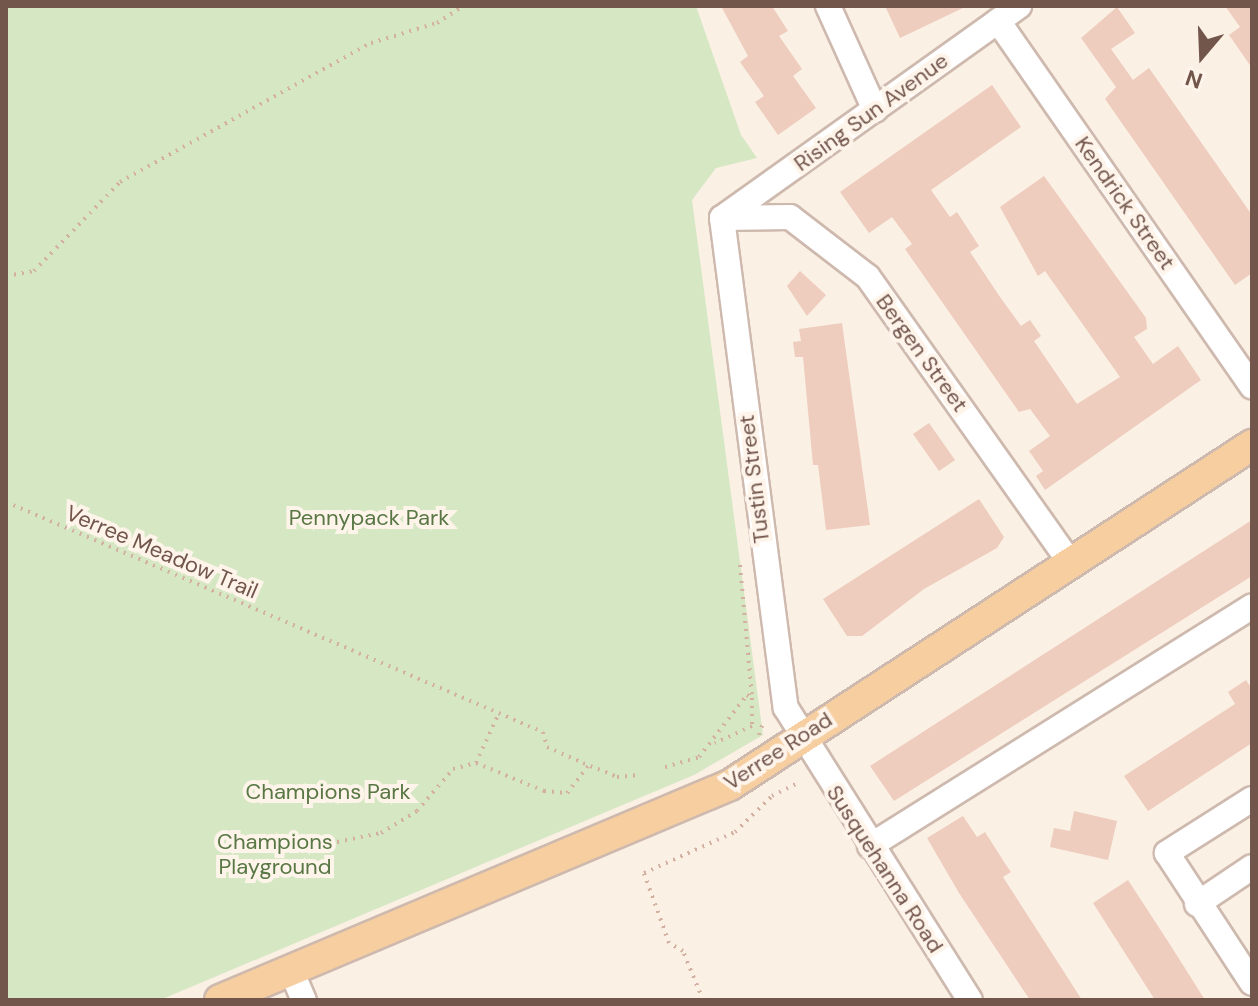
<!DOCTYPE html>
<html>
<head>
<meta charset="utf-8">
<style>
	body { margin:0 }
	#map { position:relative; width:1258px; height:1006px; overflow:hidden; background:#fbf0e4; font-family:"DM Sans",sans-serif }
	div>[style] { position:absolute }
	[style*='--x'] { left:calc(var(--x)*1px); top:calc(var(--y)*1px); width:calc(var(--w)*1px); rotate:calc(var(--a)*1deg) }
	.green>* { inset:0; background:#d6e7c4 }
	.building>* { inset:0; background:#eeccbe }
	.path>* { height:4px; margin-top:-2px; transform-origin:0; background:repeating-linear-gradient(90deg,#d3b0a1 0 2px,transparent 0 8px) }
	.roads { filter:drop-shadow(2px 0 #ceb9ae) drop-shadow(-2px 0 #ceb9ae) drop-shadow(0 2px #ceb9ae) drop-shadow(0 -2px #ceb9ae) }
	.minor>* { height:24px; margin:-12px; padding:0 12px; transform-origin:12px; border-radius:12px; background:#fff }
	.major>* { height:30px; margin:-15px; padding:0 15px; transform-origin:15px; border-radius:15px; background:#f6cea0 }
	span { translate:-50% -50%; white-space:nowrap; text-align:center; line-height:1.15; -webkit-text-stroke:8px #fef4ea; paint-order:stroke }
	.street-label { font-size:22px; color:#72554b }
	.park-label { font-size:22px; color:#587744 }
	.frame { position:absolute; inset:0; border:8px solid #72554b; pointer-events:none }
	.north { position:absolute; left:1162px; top:16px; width:80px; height:80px; -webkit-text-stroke:6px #fef4ea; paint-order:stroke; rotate:199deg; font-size:22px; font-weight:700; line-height:32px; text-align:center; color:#72554b }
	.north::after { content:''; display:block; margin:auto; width:28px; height:36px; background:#72554b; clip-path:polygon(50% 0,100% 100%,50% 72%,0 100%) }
</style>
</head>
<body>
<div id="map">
	<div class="green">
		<i style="clip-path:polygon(6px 6px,696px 6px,741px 135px,757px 158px,716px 168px,692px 200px,763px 735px,694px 775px,160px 1000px,6px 1000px)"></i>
	</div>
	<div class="building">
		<i style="clip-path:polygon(721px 6px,772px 6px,788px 31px,779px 36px,802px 69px,793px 76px,816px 108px,778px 135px,755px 102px,764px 96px,740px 62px,748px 56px)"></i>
		<i style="clip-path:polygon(885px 6px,967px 6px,900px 38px)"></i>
		<i style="clip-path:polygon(1225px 6px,1252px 6px,1252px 68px,1229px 35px,1240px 27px)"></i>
		<i style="clip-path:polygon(1117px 7px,1135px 33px,1111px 49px,1133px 80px,1149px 68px,1252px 215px,1252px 273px,1235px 285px,1105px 99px,1116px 87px,1081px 38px)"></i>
		<i style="clip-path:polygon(992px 85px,1021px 127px,931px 190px,950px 217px,957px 212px,979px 246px,970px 252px,1000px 297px,1021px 326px,1030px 320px,1041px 336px,1034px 341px,1077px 404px,1120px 377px,1045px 271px,1038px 276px,1000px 207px,1044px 176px,1146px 318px,1147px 329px,1134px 337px,1153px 364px,1178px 346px,1201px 380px,1045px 490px,1036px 476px,1043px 471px,1029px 451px,1050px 436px,1030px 409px,1019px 412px,905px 249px,912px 244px,892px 217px,869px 233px,840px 192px)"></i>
		<i style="clip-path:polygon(800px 271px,826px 295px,807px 316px,787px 286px)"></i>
		<i style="clip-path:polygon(842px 323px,870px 525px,826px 530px,818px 465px,813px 465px,803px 357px,795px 357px,793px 342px,801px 341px,799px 329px)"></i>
		<i style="clip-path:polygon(929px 423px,955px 460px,939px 471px,913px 434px)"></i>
		<i style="clip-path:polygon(979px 499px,1004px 537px,997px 548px,924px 589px,862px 636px,847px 636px,823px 599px)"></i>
		<i style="clip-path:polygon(1252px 520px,1252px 576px,894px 801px,870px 766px)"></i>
		<i style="clip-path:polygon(1246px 680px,1252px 689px,1252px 743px,1148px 811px,1124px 776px,1235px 704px,1228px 692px)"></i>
		<i style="clip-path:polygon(1074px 811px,1117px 821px,1108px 860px,1050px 847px,1054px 828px,1070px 831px)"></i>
		<i style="clip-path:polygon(963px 816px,977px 837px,985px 832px,1006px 865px,1011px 872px,1003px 877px,1082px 1000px,1030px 1000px,959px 893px,927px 838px)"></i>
		<i style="clip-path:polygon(1128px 880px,1169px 943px,1205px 1000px,1155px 1000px,1123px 950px,1093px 903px)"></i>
	</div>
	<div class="path">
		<i style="--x:6;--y:276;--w:28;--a:-10"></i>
		<i style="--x:34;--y:271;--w:124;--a:-46"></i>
		<i style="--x:120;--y:182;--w:287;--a:-29"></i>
		<i style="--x:371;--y:43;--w:69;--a:-16.9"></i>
		<i style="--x:437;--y:23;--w:31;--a:-33"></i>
		<i style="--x:6;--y:502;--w:584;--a:23.19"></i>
		<i style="--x:543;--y:732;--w:16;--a:75"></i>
		<i style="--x:547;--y:747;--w:39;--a:24"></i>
		<i style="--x:583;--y:763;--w:37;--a:22"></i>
		<i style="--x:617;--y:777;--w:22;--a:-5"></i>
		<i style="--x:740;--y:565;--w:134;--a:84.8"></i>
		<i style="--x:759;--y:735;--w:13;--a:-72"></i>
		<i style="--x:476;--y:763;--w:55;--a:-65.3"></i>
		<i style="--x:665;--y:767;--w:35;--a:-16"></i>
		<i style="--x:699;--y:757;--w:78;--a:-52.3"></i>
		<i style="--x:747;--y:695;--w:6;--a:31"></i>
		<i style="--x:752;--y:698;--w:28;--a:90"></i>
		<i style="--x:752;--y:726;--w:41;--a:155.3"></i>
		<i style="--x:298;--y:850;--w:85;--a:-11.6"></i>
		<i style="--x:381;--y:833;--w:42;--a:-31.4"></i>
		<i style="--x:417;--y:811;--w:55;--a:-49.4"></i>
		<i style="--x:453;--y:769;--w:24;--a:-15"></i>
		<i style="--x:476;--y:763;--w:74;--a:22.4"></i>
		<i style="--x:544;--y:791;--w:23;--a:5"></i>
		<i style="--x:567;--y:793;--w:34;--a:-52"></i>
		<i style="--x:703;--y:1000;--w:53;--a:-112.2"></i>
		<i style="--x:683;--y:951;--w:16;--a:-150"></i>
		<i style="--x:669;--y:943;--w:74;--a:-109.7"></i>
		<i style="--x:644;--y:873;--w:100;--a:-24.3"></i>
		<i style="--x:735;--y:832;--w:52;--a:-44.2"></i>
		<i style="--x:772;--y:796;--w:30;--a:-27"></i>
	</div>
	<div class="roads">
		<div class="minor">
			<i style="--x:828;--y:6;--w:114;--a:65.7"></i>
			<i style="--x:998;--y:21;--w:445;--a:55.2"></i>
			<i style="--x:722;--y:218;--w:494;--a:82.6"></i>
			<i style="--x:786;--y:708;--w:345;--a:57.8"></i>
			<i style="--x:722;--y:218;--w:68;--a:-0.8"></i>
			<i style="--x:790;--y:217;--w:98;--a:37.6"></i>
			<i style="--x:868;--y:277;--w:353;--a:54.7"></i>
			<i style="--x:722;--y:218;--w:365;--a:-35.5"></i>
			<i style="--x:1252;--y:799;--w:101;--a:147.6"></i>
			<i style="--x:1167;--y:853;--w:155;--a:56.8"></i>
			<i style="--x:870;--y:846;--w:451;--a:-32.1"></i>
			<i style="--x:1197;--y:904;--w:66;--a:-33.9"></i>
			<i style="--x:291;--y:970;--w:33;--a:67"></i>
		</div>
		<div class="major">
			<i style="--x:220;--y:1000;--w:553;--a:-22.86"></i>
			<i style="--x:730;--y:785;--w:623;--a:-33.08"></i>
		</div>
	</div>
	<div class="street-label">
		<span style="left:871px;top:112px;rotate:-36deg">Rising Sun Avenue</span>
		<span style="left:1125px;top:203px;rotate:55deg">Kendrick Street</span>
		<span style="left:922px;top:353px;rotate:54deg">Bergen Street</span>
		<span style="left:754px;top:479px;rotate:-97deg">Tustin Street</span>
		<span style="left:162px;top:552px;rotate:23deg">Verree Meadow Trail</span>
		<span style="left:778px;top:751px;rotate:-33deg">Verree Road</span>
		<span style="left:885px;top:869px;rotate:57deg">Susquehanna Road</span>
	</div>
	<div class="park-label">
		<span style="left:369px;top:518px">Pennypack Park</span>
		<span style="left:328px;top:792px">Champions Park</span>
		<span style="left:275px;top:854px">Champions<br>Playground</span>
	</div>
	<div class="frame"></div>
	<div class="north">N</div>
</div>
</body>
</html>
